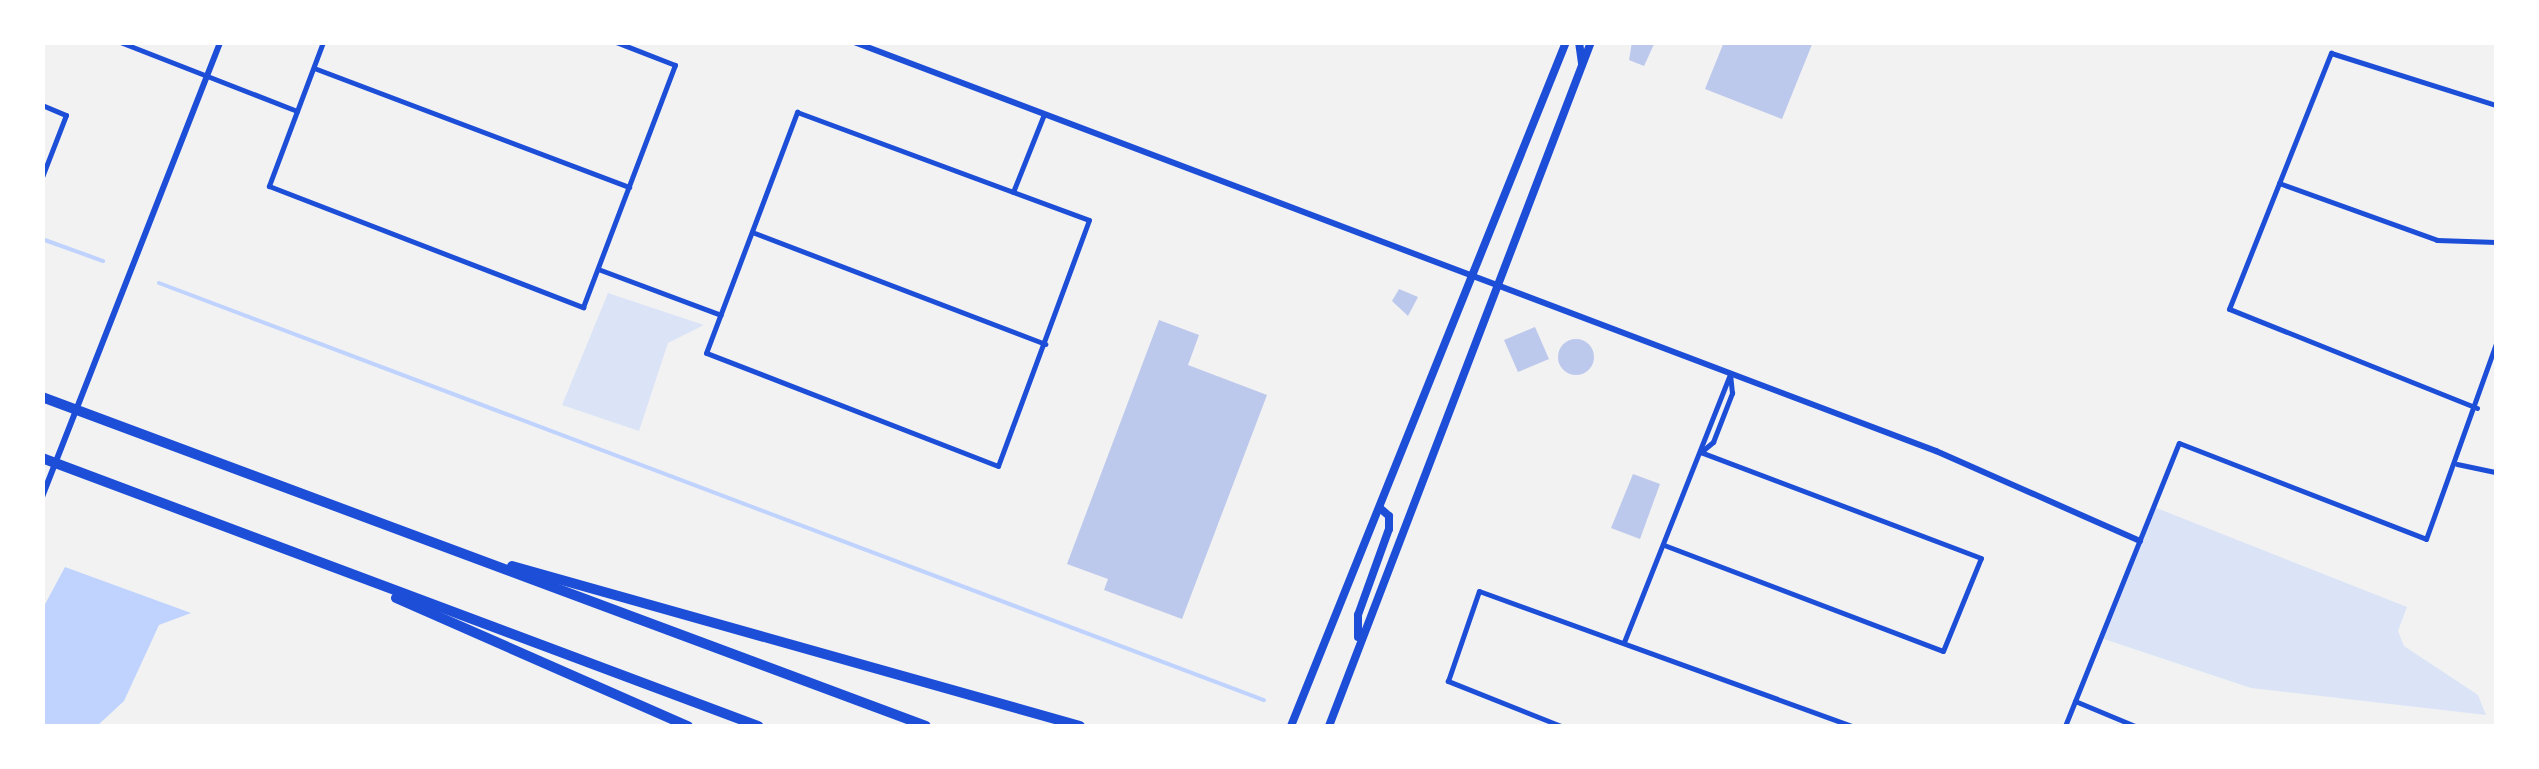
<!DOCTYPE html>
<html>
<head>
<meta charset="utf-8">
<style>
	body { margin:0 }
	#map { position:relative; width:2539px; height:769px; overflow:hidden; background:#f2f2f2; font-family:Barlow,sans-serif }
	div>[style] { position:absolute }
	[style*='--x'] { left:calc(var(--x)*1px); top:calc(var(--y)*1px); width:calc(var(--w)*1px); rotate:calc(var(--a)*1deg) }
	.green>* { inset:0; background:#dbe4f7 }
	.water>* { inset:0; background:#bfd3fe }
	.stream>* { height:4px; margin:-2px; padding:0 2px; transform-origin:2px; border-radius:2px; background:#bfd3fe }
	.building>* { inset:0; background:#bdc9ec }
	.round { border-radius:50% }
	.minor>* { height:5px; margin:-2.5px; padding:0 2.5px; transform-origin:2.5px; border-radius:2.5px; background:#1d4ed8 }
	.tertiary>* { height:6px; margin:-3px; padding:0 3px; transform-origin:3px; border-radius:3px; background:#1d4ed8 }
	.secondary>* { height:8px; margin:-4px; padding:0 4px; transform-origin:4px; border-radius:4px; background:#1d4ed8 }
	.motorway>* { height:10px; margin:-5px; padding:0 5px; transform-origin:5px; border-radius:5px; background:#1d4ed8 }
	span { translate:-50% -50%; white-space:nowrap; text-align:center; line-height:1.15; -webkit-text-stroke:9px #fff; paint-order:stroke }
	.frame { position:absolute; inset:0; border:45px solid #fff; pointer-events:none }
</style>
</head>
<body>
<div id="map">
	<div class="green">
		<i style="clip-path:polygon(608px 293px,704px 325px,668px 343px,639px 431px,562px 405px)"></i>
		<i style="clip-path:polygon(2154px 507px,2407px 607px,2398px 631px,2404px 646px,2478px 695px,2486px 715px,2251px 688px,2101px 638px)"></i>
	</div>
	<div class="water">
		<i style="clip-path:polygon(65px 567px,191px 613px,159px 625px,124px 701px,97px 726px,43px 726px,43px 608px)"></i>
	</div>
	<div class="stream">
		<i style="--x:42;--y:239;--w:65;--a:19.8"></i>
		<i style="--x:159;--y:283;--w:1181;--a:20.68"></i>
	</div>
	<div class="building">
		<i style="clip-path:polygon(1632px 42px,1655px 42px,1644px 66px,1629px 60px)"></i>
		<i style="clip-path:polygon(1724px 42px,1813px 42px,1782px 119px,1705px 89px)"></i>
		<i style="clip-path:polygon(1399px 289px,1418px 297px,1408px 316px,1392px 301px)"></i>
		<i style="clip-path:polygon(1159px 320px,1199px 335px,1188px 365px,1267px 395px,1182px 619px,1104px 590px,1108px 579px,1067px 564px)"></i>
		<i style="clip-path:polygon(1535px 327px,1549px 359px,1518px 372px,1504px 340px)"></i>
		<i class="round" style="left:1558px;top:339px;width:36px;height:36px"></i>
		<i style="clip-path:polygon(1633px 474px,1660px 484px,1640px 539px,1611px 528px)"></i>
	</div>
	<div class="minor">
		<i style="--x:120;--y:42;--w:190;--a:21.3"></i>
		<i style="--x:323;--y:42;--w:154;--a:110.6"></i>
		<i style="--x:269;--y:186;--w:337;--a:21.1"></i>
		<i style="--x:583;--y:307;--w:259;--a:-69.2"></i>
		<i style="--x:675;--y:65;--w:63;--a:-158.7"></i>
		<i style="--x:314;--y:68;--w:337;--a:20.7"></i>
		<i style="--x:42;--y:105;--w:26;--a:23"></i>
		<i style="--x:66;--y:115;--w:66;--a:111.2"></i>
		<i style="--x:797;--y:112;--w:311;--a:20.3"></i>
		<i style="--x:1089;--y:220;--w:262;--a:110.3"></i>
		<i style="--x:998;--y:466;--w:313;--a:-158.8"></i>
		<i style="--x:706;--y:353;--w:258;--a:-69.3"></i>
		<i style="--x:2279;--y:183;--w:168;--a:19.8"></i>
		<i style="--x:2437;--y:240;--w:59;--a:1.9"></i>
		<i style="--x:1013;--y:192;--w:84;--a:-68.3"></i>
		<i style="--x:752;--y:232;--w:314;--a:20.9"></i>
		<i style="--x:598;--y:269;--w:131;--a:20.5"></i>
		<i style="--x:2477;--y:408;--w:267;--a:-158.2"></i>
		<i style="--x:2229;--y:309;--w:276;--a:-68.3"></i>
		<i style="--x:2331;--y:53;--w:173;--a:17.5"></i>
		<i style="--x:1701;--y:452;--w:16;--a:-40"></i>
		<i style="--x:1713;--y:442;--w:53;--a:-68.8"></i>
		<i style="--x:1732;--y:393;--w:18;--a:-96"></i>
		<i style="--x:2457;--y:464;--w:40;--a:12"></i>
		<i style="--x:1664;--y:545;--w:298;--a:20.8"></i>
		<i style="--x:1943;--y:651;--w:100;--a:-67.8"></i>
		<i style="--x:1981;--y:558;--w:299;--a:-159.3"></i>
		<i style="--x:1624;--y:642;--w:288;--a:-68.4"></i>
		<i style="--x:2075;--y:701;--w:65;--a:22.6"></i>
		<i style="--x:1561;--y:726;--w:122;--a:-158.3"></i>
		<i style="--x:1448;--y:681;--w:95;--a:-71"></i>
		<i style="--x:1479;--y:591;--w:396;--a:19.9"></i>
		<i style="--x:2065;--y:726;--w:305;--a:-68.1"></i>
		<i style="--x:2179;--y:443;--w:265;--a:21.2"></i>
		<i style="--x:2426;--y:539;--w:208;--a:-70.3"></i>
	</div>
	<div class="tertiary">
		<i style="--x:854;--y:42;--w:1157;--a:20.71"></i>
		<i style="--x:1936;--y:451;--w:223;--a:23.8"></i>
		<i style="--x:42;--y:497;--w:489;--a:-68.6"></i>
	</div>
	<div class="secondary">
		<i style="--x:1579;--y:42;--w:22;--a:82"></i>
		<i style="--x:1358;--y:637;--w:22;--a:-90"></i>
		<i style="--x:1358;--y:615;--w:91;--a:-70.2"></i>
		<i style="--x:1389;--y:529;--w:13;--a:-90"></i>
		<i style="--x:1389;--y:516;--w:11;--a:-139"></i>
		<i style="--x:1291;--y:726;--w:737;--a:-68.1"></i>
		<i style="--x:1329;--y:726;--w:732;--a:-69.04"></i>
	</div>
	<div class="motorway">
		<i style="--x:42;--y:397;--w:943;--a:20.41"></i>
		<i style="--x:42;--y:458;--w:765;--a:20.52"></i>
		<i style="--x:512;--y:566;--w:590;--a:15.73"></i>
		<i style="--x:396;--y:598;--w:319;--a:23.7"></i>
	</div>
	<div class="frame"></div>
</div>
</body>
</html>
